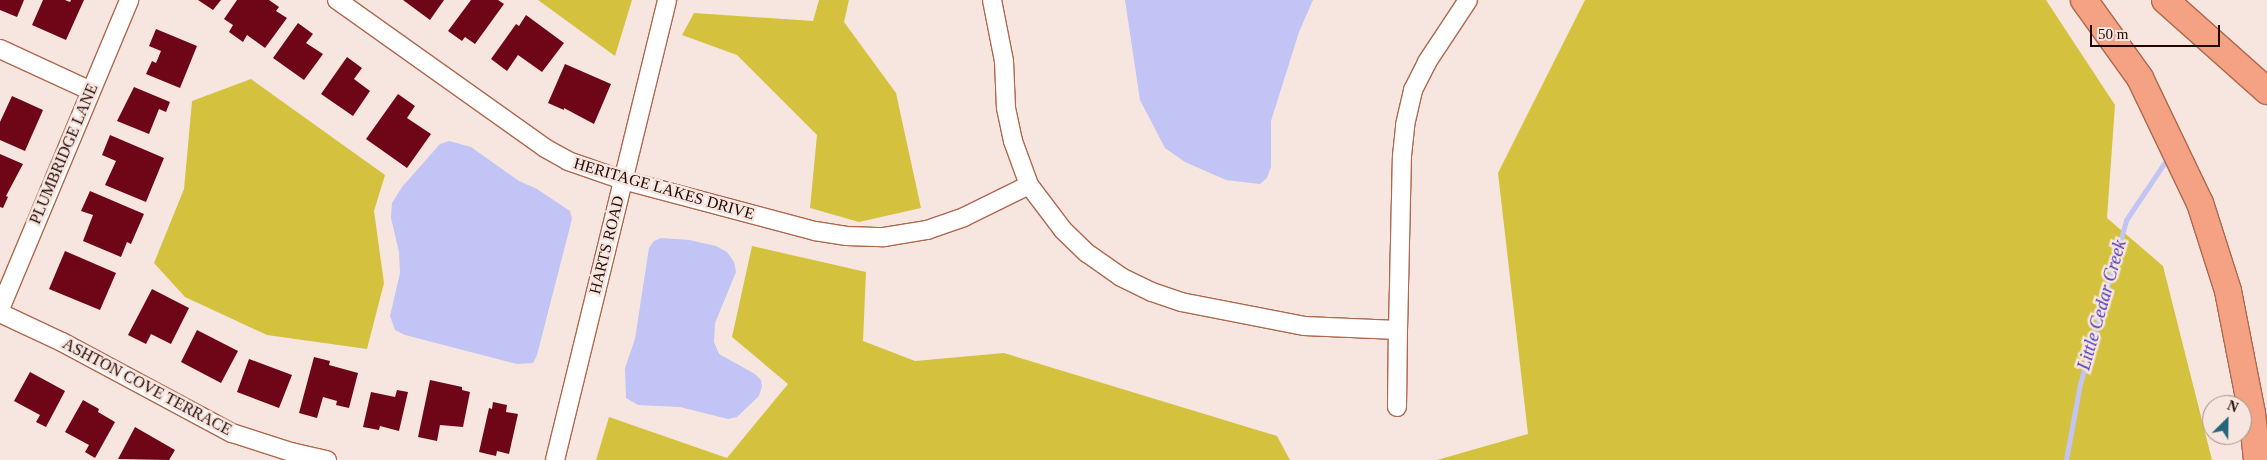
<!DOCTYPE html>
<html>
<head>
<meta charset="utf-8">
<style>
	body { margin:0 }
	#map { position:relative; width:2267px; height:460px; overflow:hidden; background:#f6e6df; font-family:"Times New Roman",serif }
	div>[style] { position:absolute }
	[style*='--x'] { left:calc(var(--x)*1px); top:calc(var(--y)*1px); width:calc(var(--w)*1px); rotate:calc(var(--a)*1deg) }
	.green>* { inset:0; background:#d4c23f }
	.water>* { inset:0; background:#c1c4f4 }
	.stream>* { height:5px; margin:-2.5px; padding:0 2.5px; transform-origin:2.5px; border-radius:2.5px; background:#c1c4f4 }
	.building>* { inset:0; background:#6f0617 }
	.roads { filter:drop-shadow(1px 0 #af684d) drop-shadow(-1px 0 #af684d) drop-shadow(0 1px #af684d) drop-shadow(0 -1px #af684d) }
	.minor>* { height:18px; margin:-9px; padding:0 9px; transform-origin:9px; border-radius:9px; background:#fff }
	.highway>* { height:26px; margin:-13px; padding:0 13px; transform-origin:13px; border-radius:13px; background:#f4a283 }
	span { translate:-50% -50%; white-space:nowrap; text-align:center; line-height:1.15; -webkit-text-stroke:5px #f6e6df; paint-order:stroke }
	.street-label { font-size:16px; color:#220801 }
	.water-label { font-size:18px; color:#4b37bd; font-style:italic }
	.north { position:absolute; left:2202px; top:395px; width:50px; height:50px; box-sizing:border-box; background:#f6e6df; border:1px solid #a18d86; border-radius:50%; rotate:23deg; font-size:14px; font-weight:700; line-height:20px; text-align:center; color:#220801 }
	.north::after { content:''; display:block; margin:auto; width:18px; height:22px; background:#246579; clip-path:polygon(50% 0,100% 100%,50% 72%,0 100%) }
	.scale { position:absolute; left:2090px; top:25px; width:130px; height:22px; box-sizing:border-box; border:2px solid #220801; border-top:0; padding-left:6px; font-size:15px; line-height:18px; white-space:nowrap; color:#220801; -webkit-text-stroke:4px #f6e6df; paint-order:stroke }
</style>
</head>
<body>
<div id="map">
	<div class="green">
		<i style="clip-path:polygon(538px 0,632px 0,615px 56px)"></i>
		<i style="clip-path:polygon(819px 0,849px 0,844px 22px,896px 93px,921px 208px,859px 222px,810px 208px,817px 135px,737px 55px,682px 35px,694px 13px,813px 21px)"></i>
		<i style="clip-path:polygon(1585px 0,2046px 0,2115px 105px,2107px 218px,2163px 266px,2212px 460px,1437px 460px,1528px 434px,1498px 173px)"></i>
		<i style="clip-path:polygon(251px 79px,385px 175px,374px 211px,384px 283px,367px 349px,267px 335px,185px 297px,154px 263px,184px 189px,192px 101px)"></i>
		<i style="clip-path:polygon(752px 246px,866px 272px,863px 341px,915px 361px,1004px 353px,1277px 436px,1290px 460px,596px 460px,609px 417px,727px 458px,788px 384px,732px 337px)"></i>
	</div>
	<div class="water">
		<i style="clip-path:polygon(1125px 0,1313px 0,1299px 32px,1271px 121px,1271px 167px,1267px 178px,1260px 184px,1226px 180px,1185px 162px,1165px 148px,1140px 100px)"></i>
		<i style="clip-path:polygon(449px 141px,471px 147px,519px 181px,537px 189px,570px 211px,572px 219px,537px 355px,533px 363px,517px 364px,405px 335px,395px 330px,390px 316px,400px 273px,399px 252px,391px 218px,392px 203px,402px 187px,440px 144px)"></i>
		<i style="clip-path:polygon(661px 238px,689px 240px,716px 246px,727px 252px,734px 262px,736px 272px,715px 323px,714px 342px,719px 354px,755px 374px,761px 380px,762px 386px,759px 396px,737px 417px,728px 419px,680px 407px,638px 405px,626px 398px,625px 368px,635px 339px,649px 248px,654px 241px)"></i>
	</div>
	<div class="stream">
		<i style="--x:2066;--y:460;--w:77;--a:-79.6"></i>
		<i style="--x:2080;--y:384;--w:170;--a:-74.3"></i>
		<i style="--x:2126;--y:220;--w:70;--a:-56.1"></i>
	</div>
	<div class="building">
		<i style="clip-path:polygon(0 0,24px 0,17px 17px,0 10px)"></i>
		<i style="clip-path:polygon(43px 0,65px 0,70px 2px,71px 0,84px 0,66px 40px,32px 25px)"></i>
		<i style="clip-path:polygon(198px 0,221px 0,213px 10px)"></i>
		<i style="clip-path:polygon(237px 0,269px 0,279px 7px,276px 11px,287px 18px,265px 48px,247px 35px,243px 42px,229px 32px,233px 25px,224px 19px)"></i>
		<i style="clip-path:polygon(403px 0,444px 0,430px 20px)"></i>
		<i style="clip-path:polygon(471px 0,498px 0,504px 4px,475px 44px,465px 37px,462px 41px,448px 31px)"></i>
		<i style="clip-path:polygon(526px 15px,564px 43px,542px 72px,518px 55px,507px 71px,491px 59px,516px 24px,519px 26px)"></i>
		<i style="clip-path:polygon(298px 23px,313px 34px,306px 43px,323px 54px,304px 80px,273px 58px)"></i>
		<i style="clip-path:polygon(156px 29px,197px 46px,180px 88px,146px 74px,152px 61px,156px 63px,161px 51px,149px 46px)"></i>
		<i style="clip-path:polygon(347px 57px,362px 68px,354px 79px,370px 91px,353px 116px,321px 94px)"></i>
		<i style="clip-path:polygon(565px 64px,611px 84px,594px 124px,564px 108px,564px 110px,548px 103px)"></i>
		<i style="clip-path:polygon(134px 87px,170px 102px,166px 112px,159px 109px,149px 134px,117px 121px)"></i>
		<i style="clip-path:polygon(398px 94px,415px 106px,407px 118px,431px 134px,407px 168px,366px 139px)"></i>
		<i style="clip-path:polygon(12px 96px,43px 110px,25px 151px,0 140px,0 122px)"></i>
		<i style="clip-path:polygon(110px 135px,164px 158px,146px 202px,105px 185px,116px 161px,102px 155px)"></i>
		<i style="clip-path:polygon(0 154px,23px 164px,6px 196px,8px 197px,3px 208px,0 207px)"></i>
		<i style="clip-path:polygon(90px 191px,144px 214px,131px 244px,127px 242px,121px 257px,83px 241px,93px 215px,81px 211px)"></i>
		<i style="clip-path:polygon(65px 251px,116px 273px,100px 310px,49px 289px)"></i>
		<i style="clip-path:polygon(152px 289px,189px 308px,171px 344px,151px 334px,146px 344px,128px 335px)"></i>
		<i style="clip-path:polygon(197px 330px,238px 351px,221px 383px,181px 362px)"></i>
		<i style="clip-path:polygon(314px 357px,330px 361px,329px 365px,358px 373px,349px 408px,336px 405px,337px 401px,323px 397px,317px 418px,299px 413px)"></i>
		<i style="clip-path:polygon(249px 359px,292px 375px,279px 408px,237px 392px)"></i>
		<i style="clip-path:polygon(30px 372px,65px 391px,46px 427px,36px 422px,40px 415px,14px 401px)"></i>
		<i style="clip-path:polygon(430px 380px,462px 387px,462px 390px,470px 392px,463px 427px,440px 425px,437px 441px,418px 437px)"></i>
		<i style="clip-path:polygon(397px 390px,408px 392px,399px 431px,380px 426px,379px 430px,363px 427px,371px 392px,395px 397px)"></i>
		<i style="clip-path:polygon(83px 400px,99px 409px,98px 412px,115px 422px,95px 458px,85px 452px,89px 445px,65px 432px)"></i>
		<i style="clip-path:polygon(493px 402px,507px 405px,506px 412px,518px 414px,509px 454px,497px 451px,496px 456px,479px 452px,489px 408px,492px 409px)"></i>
		<i style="clip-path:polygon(135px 427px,175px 450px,169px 460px,118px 459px)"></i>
	</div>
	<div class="roads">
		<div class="minor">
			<i style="--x:337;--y:0;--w:255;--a:35.4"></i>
			<i style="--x:545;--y:148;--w:26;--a:29"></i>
			<i style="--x:568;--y:161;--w:58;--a:19.1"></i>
			<i style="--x:623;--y:180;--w:199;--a:14.9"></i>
			<i style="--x:815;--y:231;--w:32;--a:9"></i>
			<i style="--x:847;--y:236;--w:37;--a:2"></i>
			<i style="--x:884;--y:237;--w:44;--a:-9.2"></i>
			<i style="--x:927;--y:230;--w:39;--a:-19"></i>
			<i style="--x:964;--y:217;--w:72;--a:-26.2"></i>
			<i style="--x:992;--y:0;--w:62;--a:78.9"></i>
			<i style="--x:1004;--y:61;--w:47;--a:87.6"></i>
			<i style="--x:1006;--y:108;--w:34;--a:78"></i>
			<i style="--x:1013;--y:141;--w:47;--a:70"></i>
			<i style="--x:1029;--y:185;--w:56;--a:52.9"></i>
			<i style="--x:1063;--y:230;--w:33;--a:44"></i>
			<i style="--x:1087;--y:253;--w:42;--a:35.2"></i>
			<i style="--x:1121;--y:277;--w:34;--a:26"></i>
			<i style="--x:1152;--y:292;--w:31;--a:19"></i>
			<i style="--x:1181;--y:302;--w:125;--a:11"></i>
			<i style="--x:1304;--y:326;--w:94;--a:2.4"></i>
			<i style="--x:1398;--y:330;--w:174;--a:-88.7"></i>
			<i style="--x:1402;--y:156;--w:31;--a:-84"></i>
			<i style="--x:1405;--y:125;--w:36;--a:-77"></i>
			<i style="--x:1413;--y:90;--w:31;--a:-63"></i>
			<i style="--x:1427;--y:62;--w:74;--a:-56.5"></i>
			<i style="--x:0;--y:49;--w:100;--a:24.8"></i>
			<i style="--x:0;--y:309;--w:335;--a:-67.3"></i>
			<i style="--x:0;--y:313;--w:68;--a:25.1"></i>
			<i style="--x:62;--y:342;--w:193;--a:28.2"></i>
			<i style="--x:232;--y:433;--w:62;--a:17.9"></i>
			<i style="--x:291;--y:452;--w:37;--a:13"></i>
			<i style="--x:1397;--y:407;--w:77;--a:-89.3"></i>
			<i style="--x:555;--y:460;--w:473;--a:-76.3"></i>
		</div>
		<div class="highway">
			<i style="--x:2084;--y:0;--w:96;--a:54.3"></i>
			<i style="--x:2140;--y:78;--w:139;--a:64.4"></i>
			<i style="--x:2200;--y:203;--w:92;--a:72.3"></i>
			<i style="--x:2228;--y:291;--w:124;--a:78.9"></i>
			<i style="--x:2252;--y:413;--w:47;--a:83.9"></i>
			<i style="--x:2165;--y:0;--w:137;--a:41.7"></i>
		</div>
	</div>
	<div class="street-label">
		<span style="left:64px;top:154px;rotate:-67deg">PLUMBRIDGE LANE</span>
		<span style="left:664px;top:189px;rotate:16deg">HERITAGE LAKES DRIVE</span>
		<span style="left:607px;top:245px;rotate:-76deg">HARTS ROAD</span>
		<span style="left:147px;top:387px;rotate:28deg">ASHTON COVE TERRACE</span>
	</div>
	<div class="water-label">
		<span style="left:2102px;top:305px;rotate:-74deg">Little Cedar Creek</span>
	</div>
	<div class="north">N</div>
	<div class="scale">50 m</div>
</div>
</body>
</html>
